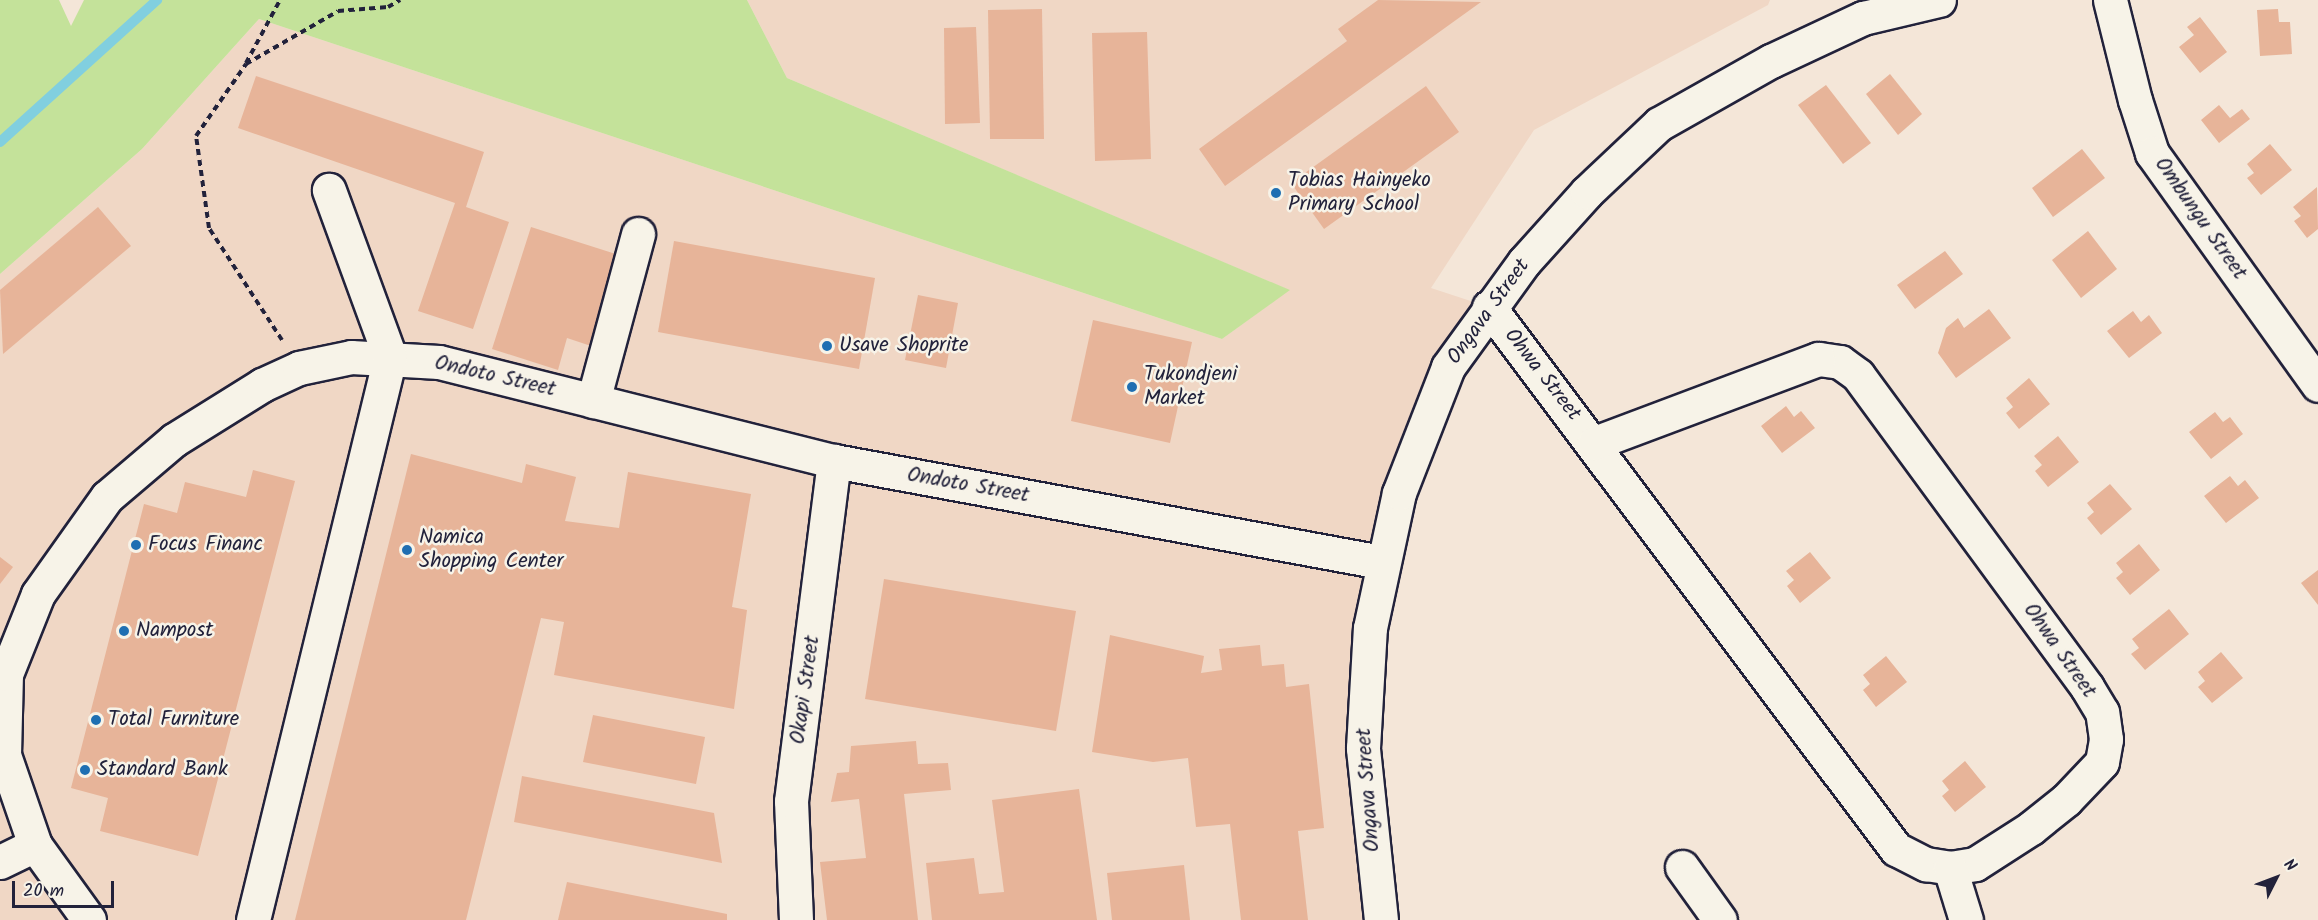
<!DOCTYPE html>
<html>
<head>
<meta charset="utf-8">
<style>
	body { margin:0 }
	#map { position:relative; width:2318px; height:920px; overflow:hidden; background:#f4e6d8; font-family:Kalam,sans-serif }
	div>[style] { position:absolute }
	[style*='--x'] { left:calc(var(--x)*1px); top:calc(var(--y)*1px); width:calc(var(--w)*1px); rotate:calc(var(--a)*1deg) }
	.built>* { inset:0; background:#f0d7c5 }
	.green>* { inset:0; background:#c4e29a }
	.stream>* { height:10px; margin:-5px; padding:0 5px; transform-origin:5px; border-radius:5px; background:#81cfdf }
	.building>* { inset:0; background:#e7b499 }
	.path>* { height:4px; margin-top:-2px; transform-origin:0; background:repeating-linear-gradient(90deg,#22223b 0 6px,transparent 0 10.5px) }
	.roads { filter:drop-shadow(2px 0 #22223b) drop-shadow(-2px 0 #22223b) drop-shadow(0 2px #22223b) drop-shadow(0 -2px #22223b) }
	.minor>* { height:33px; margin:-16.5px; padding:0 16.5px; transform-origin:16.5px; border-radius:16.5px; background:#f7f3e8 }
	.dots>* { width:16px; height:16px; translate:-50% -50%; box-sizing:border-box; border:3px solid #f7f3e8; border-radius:50% }
	span { translate:-50% -50%; white-space:nowrap; text-align:center; line-height:1.15; -webkit-text-stroke:5px #f7f3e8; paint-order:stroke }
	.poi-label { font-size:21px; color:#22223b }
	.left { translate:0 -50%; text-align:left }
	.street-label { font-size:21px; color:#22223b }
	.north { position:absolute; left:2246px; top:848px; width:60px; height:60px; -webkit-text-stroke:4px #f7f3e8; paint-order:stroke; rotate:48deg; font-size:16px; font-weight:700; line-height:24px; text-align:center; color:#22223b }
	.north::after { content:''; display:block; margin:auto; width:21px; height:27px; background:#22223b; clip-path:polygon(50% 0,100% 100%,50% 72%,0 100%) }
	.scale { position:absolute; left:12px; top:881px; width:102px; height:27px; box-sizing:border-box; border:3px solid #22223b; border-top:0; padding-left:8px; font-size:18px; line-height:21px; white-space:nowrap; color:#22223b; -webkit-text-stroke:4px #f7f3e8; paint-order:stroke }
</style>
</head>
<body>
<div id="map">
	<div class="built">
		<i style="clip-path:polygon(747px 0,1770px 0,1768px 5px,1534px 130px,1431px 288px,1489px 307px,1448px 367px,1366px 667px,1382px 920px,0 920px,0 274px,142px 149px,259px 19px,1222px 339px,1289px 290px,787px 78px)"></i>
	</div>
	<div class="green">
		<i style="clip-path:polygon(0 0,59px 0,71px 26px,84px 0,747px 0,787px 78px,1290px 290px,1222px 339px,259px 19px,142px 149px,0 274px)"></i>
	</div>
	<div class="stream">
		<i style="--x:0;--y:142;--w:212;--a:-42.1"></i>
	</div>
	<div class="building">
		<i style="clip-path:polygon(1378px 0,1481px 2px,1225px 186px,1199px 149px,1347px 41px,1338px 29px)"></i>
		<i style="clip-path:polygon(1042px 9px,1044px 139px,990px 139px,988px 10px)"></i>
		<i style="clip-path:polygon(2278px 9px,2279px 22px,2290px 22px,2292px 54px,2260px 56px,2257px 10px)"></i>
		<i style="clip-path:polygon(2200px 17px,2227px 52px,2200px 73px,2179px 47px,2194px 35px,2187px 27px)"></i>
		<i style="clip-path:polygon(976px 27px,980px 123px,945px 124px,944px 28px)"></i>
		<i style="clip-path:polygon(1147px 32px,1151px 159px,1095px 161px,1092px 33px)"></i>
		<i style="clip-path:polygon(1890px 74px,1922px 114px,1898px 135px,1866px 94px)"></i>
		<i style="clip-path:polygon(256px 76px,484px 152px,466px 207px,509px 222px,473px 329px,418px 311px,455px 203px,238px 128px)"></i>
		<i style="clip-path:polygon(1826px 85px,1871px 143px,1843px 164px,1798px 105px)"></i>
		<i style="clip-path:polygon(1426px 86px,1459px 132px,1324px 229px,1291px 183px)"></i>
		<i style="clip-path:polygon(2219px 105px,2230px 118px,2242px 109px,2250px 119px,2219px 143px,2201px 120px)"></i>
		<i style="clip-path:polygon(2270px 144px,2292px 170px,2261px 195px,2247px 178px,2254px 173px,2247px 164px)"></i>
		<i style="clip-path:polygon(2082px 149px,2105px 178px,2053px 217px,2032px 188px)"></i>
		<i style="clip-path:polygon(2317px 187px,2318px 229px,2307px 238px,2294px 221px,2301px 216px,2293px 207px)"></i>
		<i style="clip-path:polygon(98px 207px,131px 246px,3px 354px,0 290px)"></i>
		<i style="clip-path:polygon(531px 227px,622px 256px,594px 347px,567px 338px,558px 370px,492px 349px)"></i>
		<i style="clip-path:polygon(2088px 231px,2117px 269px,2081px 298px,2052px 260px)"></i>
		<i style="clip-path:polygon(674px 241px,875px 278px,859px 369px,658px 332px)"></i>
		<i style="clip-path:polygon(1945px 251px,1963px 274px,1915px 309px,1897px 285px)"></i>
		<i style="clip-path:polygon(918px 295px,958px 303px,946px 368px,905px 360px)"></i>
		<i style="clip-path:polygon(1989px 309px,2011px 338px,1956px 378px,1938px 353px,1946px 328px,1958px 318px,1964px 328px)"></i>
		<i style="clip-path:polygon(2133px 311px,2141px 322px,2149px 315px,2162px 333px,2129px 358px,2107px 331px)"></i>
		<i style="clip-path:polygon(1093px 320px,1192px 342px,1170px 443px,1071px 421px)"></i>
		<i style="clip-path:polygon(2029px 378px,2050px 404px,2019px 429px,2006px 413px,2013px 407px,2006px 398px)"></i>
		<i style="clip-path:polygon(1786px 406px,1794px 417px,1801px 411px,1815px 428px,1782px 453px,1761px 426px)"></i>
		<i style="clip-path:polygon(2215px 412px,2223px 422px,2230px 417px,2243px 434px,2211px 459px,2189px 432px)"></i>
		<i style="clip-path:polygon(2058px 436px,2079px 462px,2048px 487px,2035px 471px,2042px 465px,2034px 456px)"></i>
		<i style="clip-path:polygon(411px 454px,522px 483px,526px 464px,576px 477px,565px 521px,619px 528px,628px 472px,751px 494px,732px 607px,747px 610px,734px 709px,554px 675px,564px 622px,541px 618px,466px 920px,295px 920px)"></i>
		<i style="clip-path:polygon(253px 470px,295px 481px,198px 856px,100px 831px,108px 798px,71px 788px,144px 504px,177px 513px,185px 482px,246px 497px)"></i>
		<i style="clip-path:polygon(2230px 476px,2238px 486px,2245px 480px,2259px 498px,2226px 523px,2204px 496px)"></i>
		<i style="clip-path:polygon(2110px 484px,2132px 509px,2101px 535px,2087px 518px,2094px 512px,2087px 503px)"></i>
		<i style="clip-path:polygon(2139px 544px,2160px 570px,2130px 595px,2116px 578px,2123px 572px,2116px 563px)"></i>
		<i style="clip-path:polygon(1810px 552px,1831px 578px,1800px 603px,1787px 586px,1794px 580px,1786px 571px)"></i>
		<i style="clip-path:polygon(0 557px,13px 567px,0 584px)"></i>
		<i style="clip-path:polygon(2318px 570px,2318px 605px,2301px 583px)"></i>
		<i style="clip-path:polygon(884px 579px,1076px 611px,1056px 731px,865px 699px)"></i>
		<i style="clip-path:polygon(2169px 609px,2189px 634px,2145px 670px,2131px 654px,2139px 648px,2132px 639px)"></i>
		<i style="clip-path:polygon(1110px 635px,1204px 656px,1201px 673px,1222px 670px,1219px 649px,1260px 645px,1262px 666px,1284px 664px,1286px 687px,1309px 684px,1324px 828px,1298px 831px,1308px 920px,1241px 920px,1230px 824px,1196px 827px,1188px 758px,1153px 762px,1092px 752px)"></i>
		<i style="clip-path:polygon(2221px 652px,2243px 678px,2212px 703px,2198px 687px,2205px 681px,2198px 672px)"></i>
		<i style="clip-path:polygon(1886px 656px,1907px 682px,1876px 707px,1863px 690px,1870px 684px,1863px 675px)"></i>
		<i style="clip-path:polygon(593px 715px,705px 737px,696px 784px,583px 762px)"></i>
		<i style="clip-path:polygon(916px 741px,918px 764px,948px 763px,951px 790px,904px 794px,918px 920px,827px 920px,820px 862px,866px 858px,859px 799px,831px 802px,837px 773px,849px 772px,851px 746px)"></i>
		<i style="clip-path:polygon(1965px 761px,1986px 787px,1955px 812px,1942px 796px,1949px 790px,1942px 781px)"></i>
		<i style="clip-path:polygon(522px 776px,714px 813px,722px 863px,514px 822px)"></i>
		<i style="clip-path:polygon(1079px 789px,1097px 920px,932px 920px,926px 863px,974px 858px,979px 894px,1004px 892px,992px 800px)"></i>
		<i style="clip-path:polygon(1184px 865px,1190px 920px,1112px 920px,1107px 873px)"></i>
		<i style="clip-path:polygon(567px 882px,727px 914px,727px 920px,558px 920px)"></i>
	</div>
	<div class="path">
		<i style="--x:246;--y:63;--w:72;--a:-61.6"></i>
		<i style="--x:282;--y:340;--w:134;--a:-123.1"></i>
		<i style="--x:209;--y:228;--w:93;--a:-98"></i>
		<i style="--x:196;--y:136;--w:88;--a:-55.2"></i>
		<i style="--x:246;--y:64;--w:106;--a:-29.9"></i>
		<i style="--x:338;--y:11;--w:50;--a:-4.6"></i>
		<i style="--x:388;--y:7;--w:14;--a:-30"></i>
	</div>
	<div class="roads">
		<div class="minor">
			<i style="--x:2110;--y:0;--w:103;--a:76"></i>
			<i style="--x:2135;--y:100;--w:56;--a:72.2"></i>
			<i style="--x:2152;--y:153;--w:285;--a:54.4"></i>
			<i style="--x:1489;--y:307;--w:678;--a:53.1"></i>
			<i style="--x:1896;--y:849;--w:34;--a:27"></i>
			<i style="--x:1926;--y:864;--w:24;--a:9"></i>
			<i style="--x:1950;--y:868;--w:25;--a:-9"></i>
			<i style="--x:1975;--y:864;--w:67;--a:-32.7"></i>
			<i style="--x:2031;--y:828;--w:45;--a:-38.7"></i>
			<i style="--x:2066;--y:800;--w:52;--a:-46.5"></i>
			<i style="--x:2102;--y:762;--w:23;--a:-80"></i>
			<i style="--x:2106;--y:739;--w:27;--a:-98"></i>
			<i style="--x:2102;--y:712;--w:29;--a:-121"></i>
			<i style="--x:2087;--y:687;--w:387;--a:-126.3"></i>
			<i style="--x:1858;--y:375;--w:22;--a:-144"></i>
			<i style="--x:1840;--y:362;--w:22;--a:-172"></i>
			<i style="--x:1818;--y:359;--w:239;--a:159.4"></i>
			<i style="--x:593;--y:401;--w:173;--a:-74.9"></i>
			<i style="--x:0;--y:862;--w:39;--a:-26"></i>
			<i style="--x:1682;--y:867;--w:65;--a:54.4"></i>
			<i style="--x:1950;--y:868;--w:54;--a:72.9"></i>
			<i style="--x:89;--y:920;--w:92;--a:-125.8"></i>
			<i style="--x:35;--y:845;--w:95;--a:-109"></i>
			<i style="--x:4;--y:755;--w:81;--a:-88.6"></i>
			<i style="--x:6;--y:674;--w:86;--a:-68.2"></i>
			<i style="--x:38;--y:594;--w:119;--a:-54.6"></i>
			<i style="--x:107;--y:497;--w:88;--a:-40.4"></i>
			<i style="--x:174;--y:440;--w:104;--a:-32"></i>
			<i style="--x:262;--y:385;--w:41;--a:-24.7"></i>
			<i style="--x:299;--y:368;--w:53;--a:-11.9"></i>
			<i style="--x:351;--y:357;--w:88;--a:3.3"></i>
			<i style="--x:439;--y:362;--w:407;--a:14.1"></i>
			<i style="--x:834;--y:461;--w:556;--a:10.46"></i>
			<i style="--x:253;--y:920;--w:579;--a:-76.32"></i>
			<i style="--x:390;--y:357;--w:178;--a:-110.1"></i>
			<i style="--x:796;--y:920;--w:119;--a:-92.4"></i>
			<i style="--x:791;--y:801;--w:343;--a:-82.8"></i>
			<i style="--x:1381;--y:920;--w:173;--a:-96"></i>
			<i style="--x:1363;--y:748;--w:120;--a:-86.7"></i>
			<i style="--x:1370;--y:628;--w:138;--a:-77.9"></i>
			<i style="--x:1399;--y:493;--w:135;--a:-68.7"></i>
			<i style="--x:1448;--y:367;--w:130;--a:-54.1"></i>
			<i style="--x:1524;--y:262;--w:94;--a:-48"></i>
			<i style="--x:1587;--y:192;--w:99;--a:-43.4"></i>
			<i style="--x:1659;--y:124;--w:129;--a:-29.4"></i>
			<i style="--x:1771;--y:61;--w:102;--a:-25.1"></i>
			<i style="--x:1863;--y:18;--w:78;--a:-13.3"></i>
		</div>
	</div>
	<div class="dots">
		<i style="left:1276px;top:193px;background:#1f6fb2"></i>
		<i style="left:827px;top:346px;background:#1f6fb2"></i>
		<i style="left:1132px;top:387px;background:#1f6fb2"></i>
		<i style="left:136px;top:545px;background:#1f6fb2"></i>
		<i style="left:407px;top:550px;background:#1f6fb2"></i>
		<i style="left:124px;top:631px;background:#1f6fb2"></i>
		<i style="left:96px;top:720px;background:#1f6fb2"></i>
		<i style="left:85px;top:770px;background:#1f6fb2"></i>
	</div>
	<div class="poi-label">
		<span class="left" style="left:1288px;top:193px">Tobias Hainyeko<br>Primary School</span>
		<span class="left" style="left:839px;top:346px">Usave Shoprite</span>
		<span class="left" style="left:1144px;top:387px">Tukondjeni<br>Market</span>
		<span class="left" style="left:419px;top:550px">Namica<br>Shopping Center</span>
		<span class="left" style="left:148px;top:545px">Focus Financ</span>
		<span class="left" style="left:136px;top:631px">Nampost</span>
		<span class="left" style="left:108px;top:720px">Total Furniture</span>
		<span class="left" style="left:97px;top:770px">Standard Bank</span>
	</div>
	<div class="street-label">
		<span style="left:2200px;top:219px;rotate:55deg">Ombungu Street</span>
		<span style="left:1489px;top:312px;rotate:-54deg">Ongava Street</span>
		<span style="left:1542px;top:375px;rotate:52deg">Ohwa Street</span>
		<span style="left:495px;top:377px;rotate:13deg">Ondoto Street</span>
		<span style="left:968px;top:486px;rotate:10deg">Ondoto Street</span>
		<span style="left:2059px;top:651px;rotate:55deg">Ohwa Street</span>
		<span style="left:806px;top:690px;rotate:-82deg">Okapi Street</span>
		<span style="left:1369px;top:790px;rotate:-94deg">Ongava Street</span>
	</div>
	<div class="north">N</div>
	<div class="scale">20 m</div>
</div>
</body>
</html>
